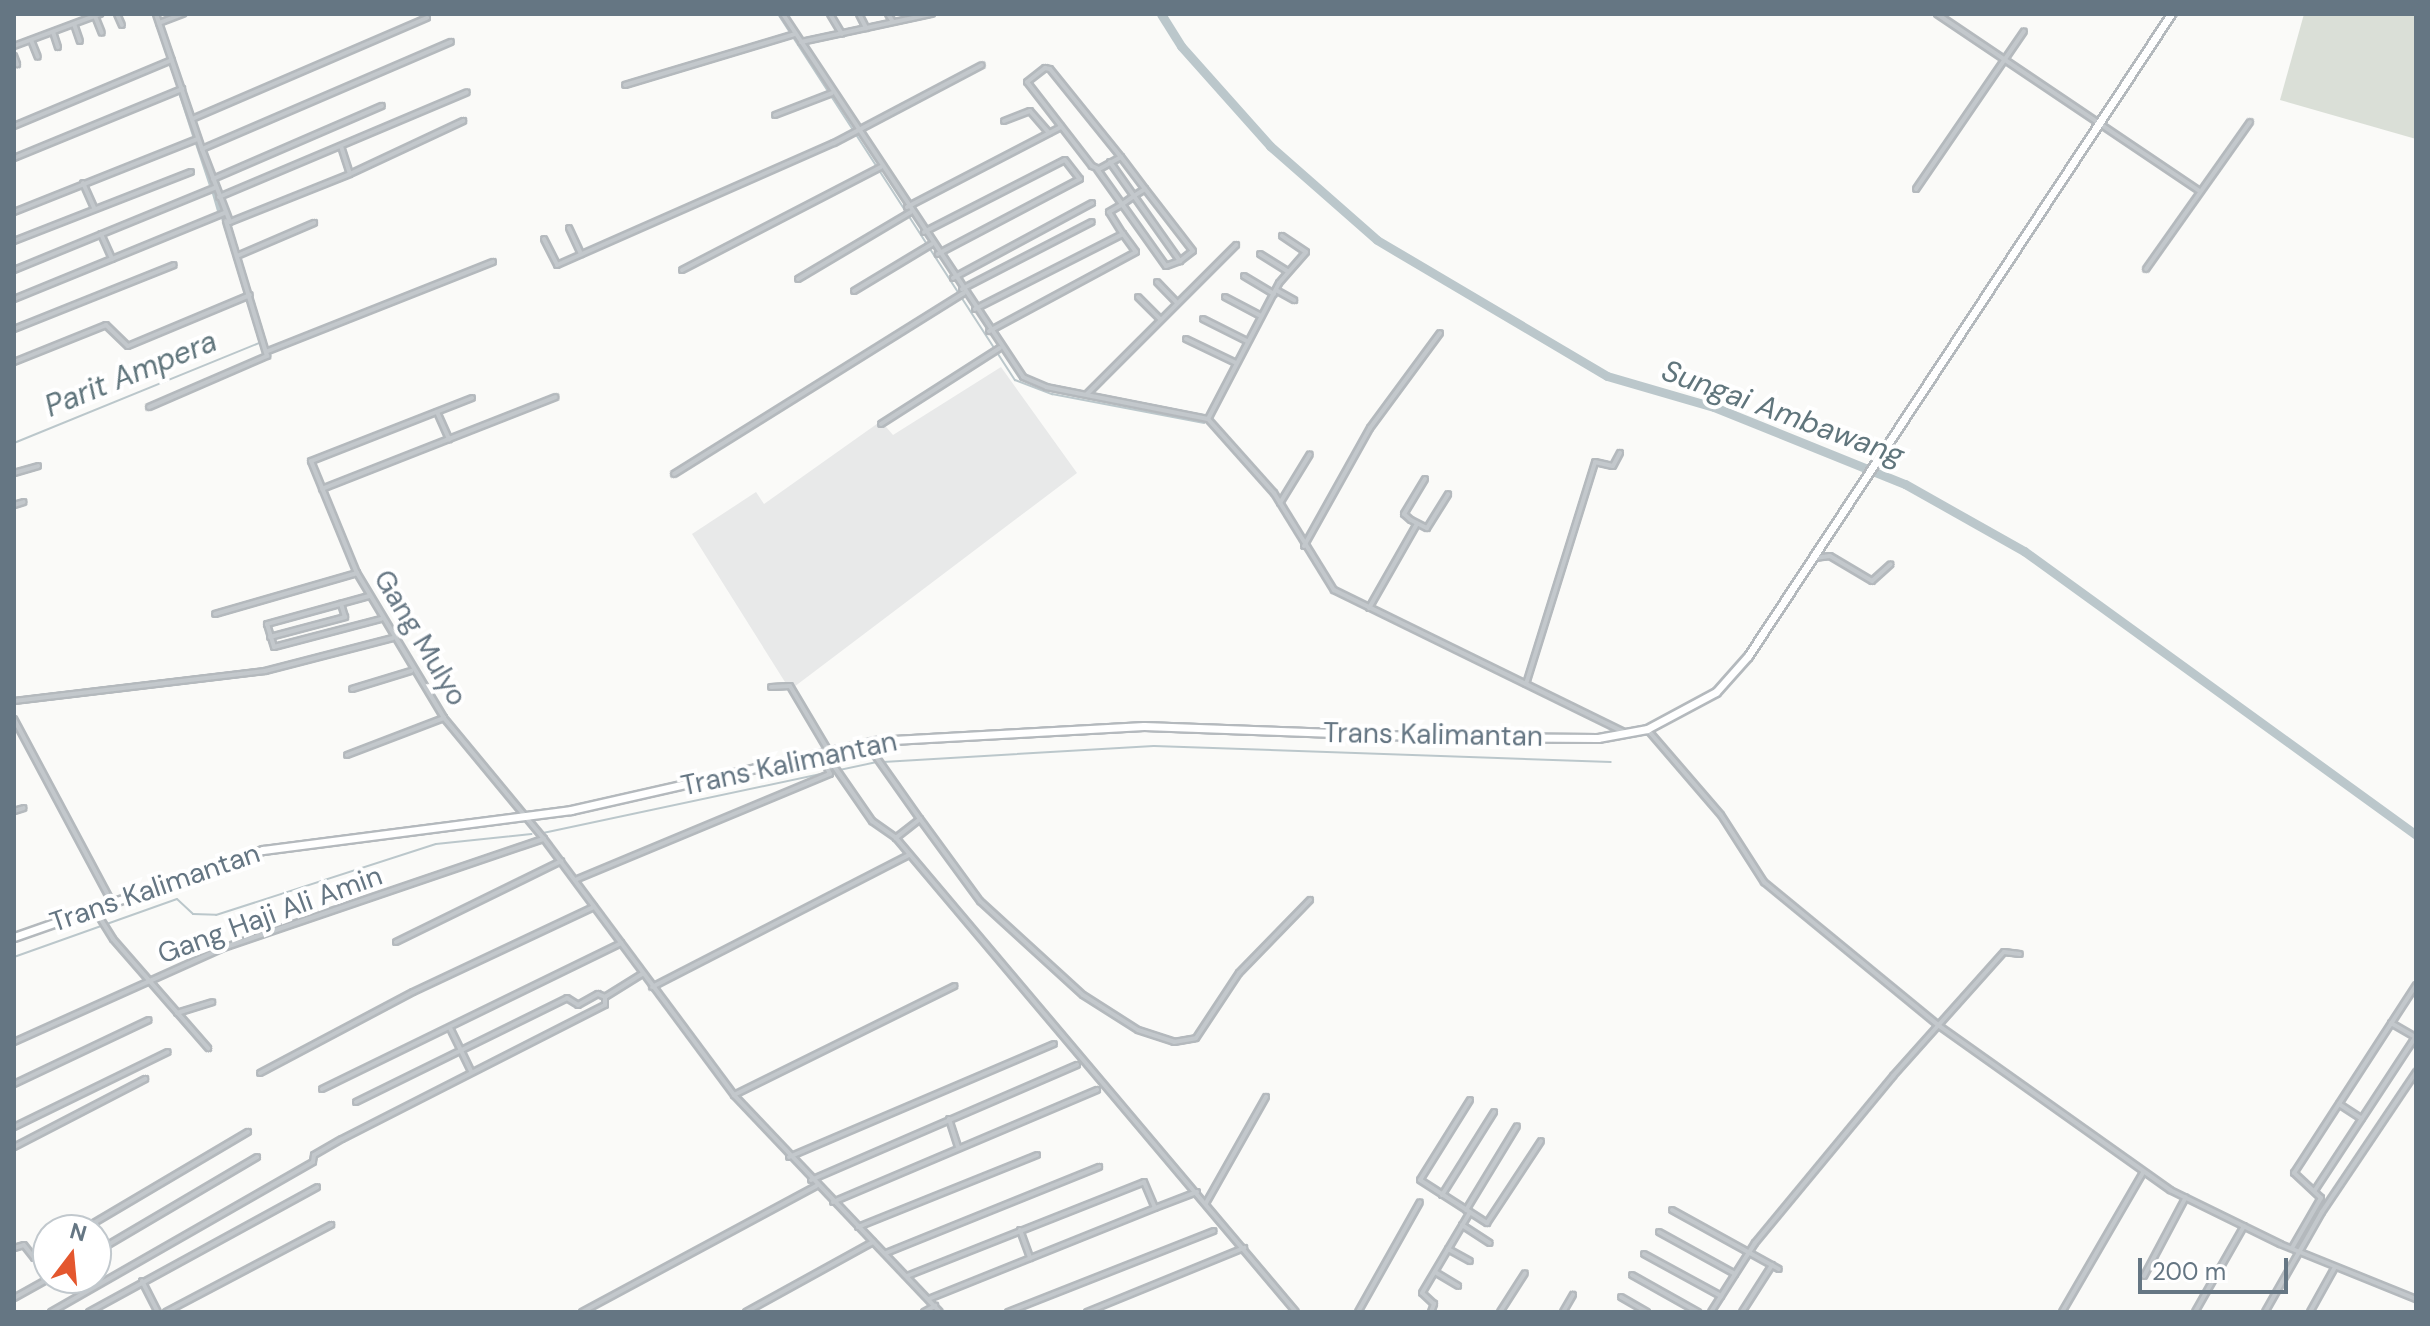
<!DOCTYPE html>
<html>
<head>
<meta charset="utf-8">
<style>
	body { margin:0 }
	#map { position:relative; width:2430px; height:1326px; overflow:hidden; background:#fafaf8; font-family:"DM Sans",sans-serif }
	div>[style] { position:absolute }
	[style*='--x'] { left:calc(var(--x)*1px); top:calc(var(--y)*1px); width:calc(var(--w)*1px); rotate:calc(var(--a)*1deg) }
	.built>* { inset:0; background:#e8e9e9 }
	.green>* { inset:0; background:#dadfd7 }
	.stream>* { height:2px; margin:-1px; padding:0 1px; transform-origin:1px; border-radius:1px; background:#bbc7cb }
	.canal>* { height:5px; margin:-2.5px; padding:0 2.5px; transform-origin:2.5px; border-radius:2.5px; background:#bbc7cb }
	.river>* { height:9px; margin:-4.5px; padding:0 4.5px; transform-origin:4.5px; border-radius:4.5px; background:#bbc7cb }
	.roads { filter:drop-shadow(2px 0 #b4b9bd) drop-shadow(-2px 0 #b4b9bd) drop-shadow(0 2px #b4b9bd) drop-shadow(0 -2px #b4b9bd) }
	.minor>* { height:4px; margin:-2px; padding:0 2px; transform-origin:2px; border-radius:2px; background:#c3c8cc }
	.trunk>* { height:7px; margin:-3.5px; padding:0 3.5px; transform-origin:3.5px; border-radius:3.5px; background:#fff }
	span { translate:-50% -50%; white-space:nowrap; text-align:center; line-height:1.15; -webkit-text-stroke:8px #fff; paint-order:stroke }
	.street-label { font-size:28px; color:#657683 }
	.water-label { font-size:30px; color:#60757c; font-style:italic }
	.frame { position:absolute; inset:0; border:16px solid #657683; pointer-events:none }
	.north { position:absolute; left:32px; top:1214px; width:80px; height:80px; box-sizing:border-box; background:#fff; border:2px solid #c1c8cd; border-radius:50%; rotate:16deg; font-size:22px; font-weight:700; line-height:32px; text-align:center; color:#657683 }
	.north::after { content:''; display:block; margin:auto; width:28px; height:36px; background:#e4572e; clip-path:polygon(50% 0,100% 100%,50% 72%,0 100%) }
	.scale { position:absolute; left:2138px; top:1258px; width:150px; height:36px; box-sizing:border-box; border:4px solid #657683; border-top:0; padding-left:10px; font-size:24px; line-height:28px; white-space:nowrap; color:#657683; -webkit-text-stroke:6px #fff; paint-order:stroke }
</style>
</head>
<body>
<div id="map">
	<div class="built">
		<i style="clip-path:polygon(1001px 367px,1077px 473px,790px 690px,692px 534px,756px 492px,764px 504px,881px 421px,893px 435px)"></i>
	</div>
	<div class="green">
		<i style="clip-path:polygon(2304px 14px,2416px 14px,2416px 139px,2280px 100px)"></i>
	</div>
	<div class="stream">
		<i style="--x:778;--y:14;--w:436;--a:57.1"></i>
		<i style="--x:1015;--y:380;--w:40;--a:21"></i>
		<i style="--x:1052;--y:394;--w:155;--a:10.8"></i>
		<i style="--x:222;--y:218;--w:31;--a:71"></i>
		<i style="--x:14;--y:443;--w:267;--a:-22.2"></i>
		<i style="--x:883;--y:762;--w:271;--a:-3.4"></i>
		<i style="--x:1154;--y:746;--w:457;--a:2"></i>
		<i style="--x:543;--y:833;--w:340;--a:-12"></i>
		<i style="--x:14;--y:957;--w:173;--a:-19.6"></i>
		<i style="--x:177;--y:899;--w:22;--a:43"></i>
		<i style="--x:193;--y:914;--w:23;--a:2"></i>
		<i style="--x:216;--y:915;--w:231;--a:-17.9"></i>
		<i style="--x:436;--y:844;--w:96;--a:-6"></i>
	</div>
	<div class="canal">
		<i style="--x:181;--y:95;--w:42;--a:72"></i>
		<i style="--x:197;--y:143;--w:44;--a:71.6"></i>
		<i style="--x:214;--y:193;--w:18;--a:74"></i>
	</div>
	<div class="river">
		<i style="--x:1161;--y:14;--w:38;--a:58"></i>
		<i style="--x:1181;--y:46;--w:134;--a:48.3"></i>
		<i style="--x:1270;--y:146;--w:142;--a:41.3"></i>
		<i style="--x:1377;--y:240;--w:267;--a:30.6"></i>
		<i style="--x:1607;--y:376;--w:111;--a:16.2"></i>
		<i style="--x:1714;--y:407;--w:206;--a:22"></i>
		<i style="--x:1905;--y:484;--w:137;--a:29.4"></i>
		<i style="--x:2024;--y:551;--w:484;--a:35.9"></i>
	</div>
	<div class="roads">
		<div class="minor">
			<i style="--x:117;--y:14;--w:12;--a:66"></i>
			<i style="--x:156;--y:14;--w:143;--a:71.2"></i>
			<i style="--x:202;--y:149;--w:271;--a:-23.3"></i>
			<i style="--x:783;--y:14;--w:435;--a:56.5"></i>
			<i style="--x:1023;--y:377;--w:25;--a:23"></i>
			<i style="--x:1046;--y:387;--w:165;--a:11.2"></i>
			<i style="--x:1208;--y:419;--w:99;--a:48.3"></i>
			<i style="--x:1274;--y:493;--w:114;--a:58.3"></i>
			<i style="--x:1334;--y:590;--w:325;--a:26.1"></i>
			<i style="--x:830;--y:14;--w:23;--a:59"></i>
			<i style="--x:859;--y:14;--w:16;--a:63"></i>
			<i style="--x:888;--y:14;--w:9;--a:58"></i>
			<i style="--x:1937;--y:14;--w:316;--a:34"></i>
			<i style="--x:95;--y:16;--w:18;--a:68"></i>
			<i style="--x:159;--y:23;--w:26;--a:-21"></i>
			<i style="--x:74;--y:24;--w:18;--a:71"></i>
			<i style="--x:53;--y:32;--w:16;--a:72"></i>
			<i style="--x:31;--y:40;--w:18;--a:68"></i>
			<i style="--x:801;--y:42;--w:134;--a:-12.1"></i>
			<i style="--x:14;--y:46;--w:92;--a:-20.4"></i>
			<i style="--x:14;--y:56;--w:9;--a:69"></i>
			<i style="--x:1045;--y:68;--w:5;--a:11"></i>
			<i style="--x:1050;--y:69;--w:113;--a:51.1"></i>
			<i style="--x:1121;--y:157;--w:25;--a:151"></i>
			<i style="--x:1099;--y:169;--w:8;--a:-157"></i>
			<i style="--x:1092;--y:166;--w:106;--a:-127.7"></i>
			<i style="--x:1027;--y:82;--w:23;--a:-38"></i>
			<i style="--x:625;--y:85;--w:177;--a:-16.7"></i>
			<i style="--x:775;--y:115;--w:61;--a:-21.1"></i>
			<i style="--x:192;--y:119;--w:256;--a:-23.3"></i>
			<i style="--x:1004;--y:121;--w:28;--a:-21"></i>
			<i style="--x:1030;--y:111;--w:29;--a:49"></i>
			<i style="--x:14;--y:126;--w:171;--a:-22.7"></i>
			<i style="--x:202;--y:149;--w:78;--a:69"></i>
			<i style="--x:230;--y:222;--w:129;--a:-21.8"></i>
			<i style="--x:350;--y:174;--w:28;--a:-108"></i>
			<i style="--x:1121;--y:157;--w:40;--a:53"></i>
			<i style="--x:14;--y:158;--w:182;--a:-22.3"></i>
			<i style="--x:1110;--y:162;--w:42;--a:54.8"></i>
			<i style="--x:1134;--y:196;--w:80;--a:54.7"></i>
			<i style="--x:1180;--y:261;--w:16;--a:-38"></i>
			<i style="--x:1193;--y:251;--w:78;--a:-127.7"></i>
			<i style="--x:1145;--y:189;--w:13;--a:148"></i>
			<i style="--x:1134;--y:196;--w:16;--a:145"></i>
			<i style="--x:1121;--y:205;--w:14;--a:150"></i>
			<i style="--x:1109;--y:212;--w:26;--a:58"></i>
			<i style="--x:1097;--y:169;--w:119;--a:54.6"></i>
			<i style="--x:1166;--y:266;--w:15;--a:-20"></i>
			<i style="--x:352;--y:173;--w:123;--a:-25.1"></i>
			<i style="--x:213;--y:179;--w:184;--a:-23.4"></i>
			<i style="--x:83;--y:183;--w:27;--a:66"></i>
			<i style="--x:1916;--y:189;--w:191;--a:-55.6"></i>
			<i style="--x:219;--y:197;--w:269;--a:-22.9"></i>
			<i style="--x:907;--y:207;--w:174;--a:-27.5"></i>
			<i style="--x:14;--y:212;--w:197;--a:-21.7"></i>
			<i style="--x:569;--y:228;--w:29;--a:65"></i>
			<i style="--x:924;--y:232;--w:158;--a:-27.1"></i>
			<i style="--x:1065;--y:160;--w:24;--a:52"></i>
			<i style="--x:1080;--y:179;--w:161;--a:152.2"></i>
			<i style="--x:101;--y:234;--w:27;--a:66"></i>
			<i style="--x:112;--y:259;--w:121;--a:-22.3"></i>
			<i style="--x:544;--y:239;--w:29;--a:63"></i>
			<i style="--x:557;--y:265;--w:303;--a:-23.8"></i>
			<i style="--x:834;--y:143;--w:167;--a:-27.8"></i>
			<i style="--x:14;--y:241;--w:190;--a:-21.3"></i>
			<i style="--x:1260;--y:254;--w:32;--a:32"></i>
			<i style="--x:237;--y:256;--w:84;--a:-23.2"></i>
			<i style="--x:2146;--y:269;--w:180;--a:-54.7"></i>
			<i style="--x:14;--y:270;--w:218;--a:-22.3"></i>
			<i style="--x:682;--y:270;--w:224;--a:-27.4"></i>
			<i style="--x:1244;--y:276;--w:35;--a:31"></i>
			<i style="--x:953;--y:278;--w:158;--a:-28.3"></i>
			<i style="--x:798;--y:279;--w:131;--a:-30.7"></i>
			<i style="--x:1157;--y:282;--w:29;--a:46"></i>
			<i style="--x:962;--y:289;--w:146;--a:-27.3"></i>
			<i style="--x:1276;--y:290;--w:21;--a:29"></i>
			<i style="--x:854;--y:291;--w:91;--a:-31.1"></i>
			<i style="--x:1138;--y:297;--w:31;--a:45"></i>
			<i style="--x:1225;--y:297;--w:41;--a:27.8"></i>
			<i style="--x:14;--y:299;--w:106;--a:-22.2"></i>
			<i style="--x:975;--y:309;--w:166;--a:-26.9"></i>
			<i style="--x:1123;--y:234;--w:22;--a:54"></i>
			<i style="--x:1136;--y:252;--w:167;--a:151.7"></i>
			<i style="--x:1203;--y:319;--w:49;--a:26.6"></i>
			<i style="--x:14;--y:329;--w:172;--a:-21.8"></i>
			<i style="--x:1186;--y:339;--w:55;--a:25.6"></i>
			<i style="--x:268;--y:351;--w:242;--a:-21.6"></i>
			<i style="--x:14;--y:362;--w:99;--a:-21.9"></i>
			<i style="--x:106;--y:325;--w:30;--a:44"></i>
			<i style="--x:128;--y:346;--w:132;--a:-22.7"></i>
			<i style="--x:1087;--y:394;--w:211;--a:-45"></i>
			<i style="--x:472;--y:398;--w:173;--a:158.6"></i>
			<i style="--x:311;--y:461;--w:121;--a:67.7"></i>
			<i style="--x:357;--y:573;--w:169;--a:59"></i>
			<i style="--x:444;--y:718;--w:157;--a:50.4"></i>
			<i style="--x:544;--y:839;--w:319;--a:53.4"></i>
			<i style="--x:734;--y:1095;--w:299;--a:46.5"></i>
			<i style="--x:149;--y:407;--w:129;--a:-23.4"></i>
			<i style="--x:267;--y:356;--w:141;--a:-106.9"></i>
			<i style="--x:437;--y:412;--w:30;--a:66"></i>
			<i style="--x:1208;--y:419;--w:153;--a:-62.4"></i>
			<i style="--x:1279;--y:283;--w:41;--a:-48.9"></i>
			<i style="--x:1306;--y:252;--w:29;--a:-146"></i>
			<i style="--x:881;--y:424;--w:141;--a:-32.6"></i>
			<i style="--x:14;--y:473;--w:25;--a:-16"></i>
			<i style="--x:674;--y:474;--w:342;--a:-32"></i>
			<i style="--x:1425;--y:479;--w:41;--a:121"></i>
			<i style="--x:1404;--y:514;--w:9;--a:41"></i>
			<i style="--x:1411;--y:520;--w:18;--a:27"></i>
			<i style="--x:1427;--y:528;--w:40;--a:-58"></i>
			<i style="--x:322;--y:489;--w:251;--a:-21.5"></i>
			<i style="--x:1280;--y:503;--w:57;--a:-58.5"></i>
			<i style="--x:14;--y:505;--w:10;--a:-17"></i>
			<i style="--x:1304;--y:546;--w:135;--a:-60.8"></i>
			<i style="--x:1370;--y:428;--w:118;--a:-53.6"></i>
			<i style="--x:1815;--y:558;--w:15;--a:-8"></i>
			<i style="--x:1830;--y:556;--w:49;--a:30.8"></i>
			<i style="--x:1872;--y:581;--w:25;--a:-42"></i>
			<i style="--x:369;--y:596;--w:106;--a:164.6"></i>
			<i style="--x:267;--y:624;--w:24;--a:73"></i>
			<i style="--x:274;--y:647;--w:111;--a:-14.7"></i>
			<i style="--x:1369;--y:608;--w:97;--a:-60.3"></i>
			<i style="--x:215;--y:614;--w:148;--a:-16.1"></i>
			<i style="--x:270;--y:637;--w:78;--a:-14.9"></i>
			<i style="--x:345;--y:617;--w:14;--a:-107"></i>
			<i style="--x:1526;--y:684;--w:232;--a:-72.7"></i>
			<i style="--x:1595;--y:462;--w:18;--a:13"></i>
			<i style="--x:1613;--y:466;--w:15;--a:-62"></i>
			<i style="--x:771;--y:687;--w:19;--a:-3"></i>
			<i style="--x:790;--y:686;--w:74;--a:59.3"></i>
			<i style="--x:352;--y:689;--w:62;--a:-17"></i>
			<i style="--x:14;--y:701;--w:253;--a:-6.8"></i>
			<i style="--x:265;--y:671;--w:132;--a:-14.5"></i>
			<i style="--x:14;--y:719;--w:206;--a:61.9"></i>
			<i style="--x:1647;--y:729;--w:113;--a:49.3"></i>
			<i style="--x:1721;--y:815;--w:80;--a:57.3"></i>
			<i style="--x:1764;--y:882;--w:225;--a:39.4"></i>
			<i style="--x:1938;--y:1025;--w:285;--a:35.4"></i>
			<i style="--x:2170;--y:1190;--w:123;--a:26.1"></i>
			<i style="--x:2280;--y:1244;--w:147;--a:22"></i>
			<i style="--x:867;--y:744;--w:92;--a:54.8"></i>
			<i style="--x:920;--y:819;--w:31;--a:142"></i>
			<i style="--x:825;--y:753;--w:83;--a:55.3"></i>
			<i style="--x:872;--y:821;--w:29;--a:35"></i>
			<i style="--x:896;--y:838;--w:620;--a:49.84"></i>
			<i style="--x:347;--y:755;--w:104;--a:-20.9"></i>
			<i style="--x:14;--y:811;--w:10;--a:-17"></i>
			<i style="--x:920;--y:819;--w:102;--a:53.8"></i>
			<i style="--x:980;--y:901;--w:139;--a:42.4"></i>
			<i style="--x:1083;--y:995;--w:65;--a:32.5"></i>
			<i style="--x:1138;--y:1030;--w:38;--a:18"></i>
			<i style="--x:1174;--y:1042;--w:22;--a:-10"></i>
			<i style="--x:1196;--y:1038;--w:78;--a:-56.5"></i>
			<i style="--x:1239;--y:973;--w:102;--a:-45.8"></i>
			<i style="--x:575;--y:880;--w:276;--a:-22.6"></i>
			<i style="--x:830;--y:774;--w:21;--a:-115"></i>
			<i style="--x:95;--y:910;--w:34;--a:58"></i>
			<i style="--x:113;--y:939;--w:145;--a:48.9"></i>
			<i style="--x:396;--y:942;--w:184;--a:-26.1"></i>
			<i style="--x:652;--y:987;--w:289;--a:-27.2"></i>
			<i style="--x:177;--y:1013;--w:37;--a:-17"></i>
			<i style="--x:2391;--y:1023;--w:28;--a:30"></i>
			<i style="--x:450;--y:1028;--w:48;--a:64"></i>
			<i style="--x:14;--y:1042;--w:229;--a:-24.2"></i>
			<i style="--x:223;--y:948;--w:339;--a:-18.8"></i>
			<i style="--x:260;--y:1073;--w:173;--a:-27.9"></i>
			<i style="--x:413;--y:992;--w:200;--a:-25.2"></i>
			<i style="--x:14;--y:1084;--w:149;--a:-25.4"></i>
			<i style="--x:322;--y:1089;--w:333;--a:-26"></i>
			<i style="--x:734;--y:1095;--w:246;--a:-26.3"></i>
			<i style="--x:1470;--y:1100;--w:94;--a:122"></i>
			<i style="--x:1420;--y:1180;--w:80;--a:32.7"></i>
			<i style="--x:1487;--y:1223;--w:98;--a:-56.6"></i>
			<i style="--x:356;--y:1102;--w:235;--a:-26.2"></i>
			<i style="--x:567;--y:998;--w:13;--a:32"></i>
			<i style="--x:578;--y:1005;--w:23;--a:-29"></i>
			<i style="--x:598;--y:994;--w:8;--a:23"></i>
			<i style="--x:605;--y:997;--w:44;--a:-31.9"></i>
			<i style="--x:2339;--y:1104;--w:27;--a:33"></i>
			<i style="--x:949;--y:1119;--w:29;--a:72"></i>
			<i style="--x:14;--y:1127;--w:171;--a:-26"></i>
			<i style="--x:14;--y:1147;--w:148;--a:-27.4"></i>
			<i style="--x:789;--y:1157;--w:288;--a:-23.1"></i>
			<i style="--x:811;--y:1180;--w:290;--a:-23.4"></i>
			<i style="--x:2315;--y:1190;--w:184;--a:-56.7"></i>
			<i style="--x:1442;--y:1195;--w:98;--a:-57.9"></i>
			<i style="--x:833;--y:1202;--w:287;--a:-23"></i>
			<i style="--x:1206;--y:1203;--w:122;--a:-60.5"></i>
			<i style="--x:1155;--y:1208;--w:45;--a:-20.9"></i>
			<i style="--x:1466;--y:1210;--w:98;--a:-58.7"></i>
			<i style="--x:1672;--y:1210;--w:122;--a:28.9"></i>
			<i style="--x:1462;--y:1225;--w:33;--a:33"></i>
			<i style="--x:858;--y:1227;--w:193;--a:-21.9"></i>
			<i style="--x:82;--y:1230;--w:193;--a:-30.6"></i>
			<i style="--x:1020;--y:1230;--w:30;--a:70"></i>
			<i style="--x:1659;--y:1232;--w:87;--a:28.9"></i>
			<i style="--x:14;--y:1248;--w:10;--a:-17"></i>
			<i style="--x:24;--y:1245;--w:16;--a:52"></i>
			<i style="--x:34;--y:1258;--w:17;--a:-33"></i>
			<i style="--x:2292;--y:1248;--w:58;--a:-59.9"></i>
			<i style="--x:2321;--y:1198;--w:37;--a:-137"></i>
			<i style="--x:2294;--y:1173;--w:224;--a:-57"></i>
			<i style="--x:1448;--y:1249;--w:25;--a:29"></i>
			<i style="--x:96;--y:1252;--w:187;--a:-30.5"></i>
			<i style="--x:886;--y:1253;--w:230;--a:-22"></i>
			<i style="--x:1644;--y:1254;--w:88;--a:28.6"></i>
			<i style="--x:1435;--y:1272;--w:27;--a:31"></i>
			<i style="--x:1632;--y:1275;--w:76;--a:29.3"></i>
			<i style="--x:907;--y:1276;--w:255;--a:-21.6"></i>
			<i style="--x:1144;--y:1182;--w:28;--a:67"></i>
			<i style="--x:1155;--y:1208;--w:244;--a:158.1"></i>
			<i style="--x:2144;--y:1276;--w:89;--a:-62"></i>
			<i style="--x:142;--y:1281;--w:35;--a:63"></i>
			<i style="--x:1621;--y:1297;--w:30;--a:30"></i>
			<i style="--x:14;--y:1298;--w:41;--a:-29.1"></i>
			<i style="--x:51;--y:1312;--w:302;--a:-29.8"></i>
			<i style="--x:313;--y:1162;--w:7;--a:-82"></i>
			<i style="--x:314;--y:1155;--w:32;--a:-30"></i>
			<i style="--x:342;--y:1139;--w:295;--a:-27"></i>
			<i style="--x:605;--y:1005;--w:8;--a:-90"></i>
			<i style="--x:89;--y:1312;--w:260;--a:-28.7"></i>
			<i style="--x:166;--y:1312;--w:187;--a:-27.8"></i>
			<i style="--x:582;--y:1312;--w:266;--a:-28.3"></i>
			<i style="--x:746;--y:1312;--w:145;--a:-28.9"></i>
			<i style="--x:924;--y:1312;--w:13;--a:-29"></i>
			<i style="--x:1008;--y:1312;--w:221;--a:-21.5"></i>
			<i style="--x:1087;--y:1312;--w:170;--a:-22.2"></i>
			<i style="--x:1358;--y:1312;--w:126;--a:-60.6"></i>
			<i style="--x:1431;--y:1312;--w:9;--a:-69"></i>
			<i style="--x:1434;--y:1304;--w:16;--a:-137"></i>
			<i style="--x:1422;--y:1293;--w:94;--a:-59.3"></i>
			<i style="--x:1500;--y:1312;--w:46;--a:-57.3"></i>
			<i style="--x:1563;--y:1312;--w:20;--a:-60"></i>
			<i style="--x:1711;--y:1312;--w:82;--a:-57.5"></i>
			<i style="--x:1755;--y:1243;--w:217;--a:-50.4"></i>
			<i style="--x:1893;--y:1076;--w:166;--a:-48.2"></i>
			<i style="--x:2004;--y:952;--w:16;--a:7"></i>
			<i style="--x:1742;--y:1312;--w:56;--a:-57.4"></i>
			<i style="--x:2062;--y:1312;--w:161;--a:-59.8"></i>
			<i style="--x:2195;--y:1312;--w:99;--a:-60.3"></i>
			<i style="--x:2265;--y:1312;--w:115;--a:-60.3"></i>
			<i style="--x:2322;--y:1212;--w:169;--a:-56.1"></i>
			<i style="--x:2310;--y:1312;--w:51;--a:-60.9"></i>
		</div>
		<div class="trunk">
			<i style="--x:14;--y:937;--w:264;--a:-19.3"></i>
			<i style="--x:263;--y:850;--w:311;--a:-7.4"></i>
			<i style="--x:571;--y:810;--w:312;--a:-12.8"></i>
			<i style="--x:875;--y:741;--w:269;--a:-3.2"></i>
			<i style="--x:1144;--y:726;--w:298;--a:2.1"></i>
			<i style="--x:1442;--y:737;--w:156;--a:0.4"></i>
			<i style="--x:1598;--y:738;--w:50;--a:-10.4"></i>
			<i style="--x:1647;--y:729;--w:78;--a:-28.2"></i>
			<i style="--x:1716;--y:692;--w:48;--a:-48.4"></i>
			<i style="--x:1748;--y:656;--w:769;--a:-56.62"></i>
		</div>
	</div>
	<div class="street-label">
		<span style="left:420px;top:638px;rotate:59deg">Gang Mulyo</span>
		<span style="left:1433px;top:735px;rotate:1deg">Trans Kalimantan</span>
		<span style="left:789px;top:764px;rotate:-12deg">Trans Kalimantan</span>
		<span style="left:155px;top:888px;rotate:-19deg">Trans Kalimantan</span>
		<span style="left:270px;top:915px;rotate:-20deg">Gang Haji Ali Amin</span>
	</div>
	<div class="water-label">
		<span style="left:131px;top:374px;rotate:-22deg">Parit Ampera</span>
		<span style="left:1783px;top:413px;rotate:20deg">Sungai Ambawang</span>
	</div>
	<div class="frame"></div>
	<div class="north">N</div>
	<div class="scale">200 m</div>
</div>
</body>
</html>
